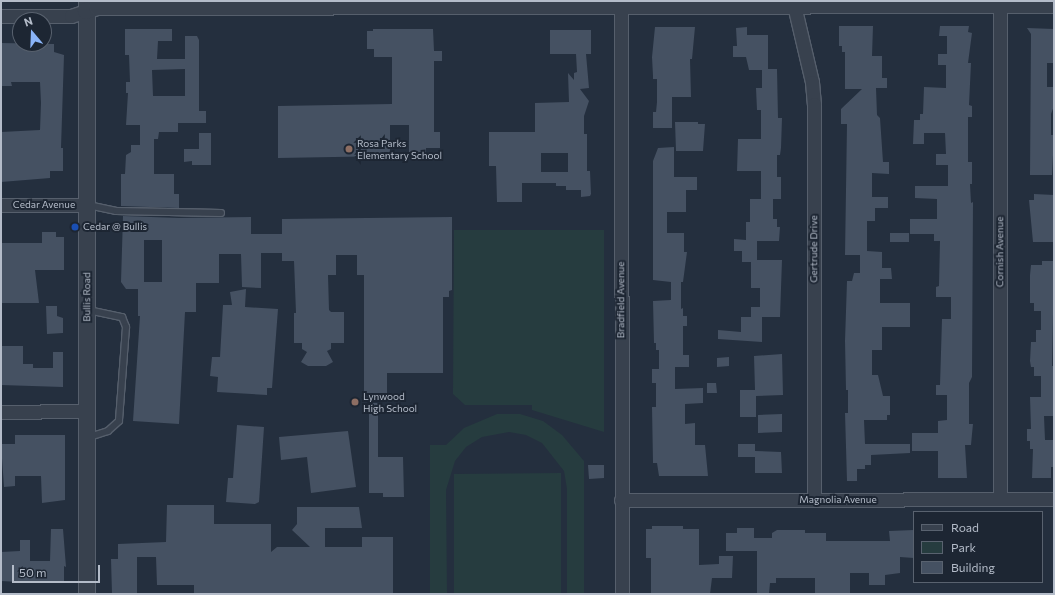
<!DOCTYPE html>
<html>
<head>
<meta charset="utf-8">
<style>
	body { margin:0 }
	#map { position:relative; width:1055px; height:595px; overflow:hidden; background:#242f3e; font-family:Commissioner,sans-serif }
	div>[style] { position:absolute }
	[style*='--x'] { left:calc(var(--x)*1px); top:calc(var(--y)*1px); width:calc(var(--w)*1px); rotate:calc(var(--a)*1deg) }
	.green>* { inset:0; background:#263c3f }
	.building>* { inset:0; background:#455162 }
	.roads { filter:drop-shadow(1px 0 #565f6c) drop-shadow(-1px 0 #565f6c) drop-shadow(0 1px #565f6c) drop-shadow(0 -1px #565f6c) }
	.service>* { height:6px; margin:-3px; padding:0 3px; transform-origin:3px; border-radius:3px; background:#38414e }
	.minor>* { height:13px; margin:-6.5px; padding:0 6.5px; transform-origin:6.5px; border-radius:6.5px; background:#38414e }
	.tertiary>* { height:16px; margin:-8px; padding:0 8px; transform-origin:8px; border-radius:8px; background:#38414e }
	.dots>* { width:11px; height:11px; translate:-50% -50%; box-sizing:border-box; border:2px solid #1d2633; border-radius:50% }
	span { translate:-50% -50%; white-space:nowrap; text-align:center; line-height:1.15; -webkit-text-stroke:4px #1d2633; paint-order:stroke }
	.poi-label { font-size:10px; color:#b4bcc9 }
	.left { translate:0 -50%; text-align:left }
	.street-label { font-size:10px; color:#b4bcc9 }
	.frame { position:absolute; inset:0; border:2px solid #b4bcc9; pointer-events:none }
	.legend { position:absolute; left:913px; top:511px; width:130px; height:72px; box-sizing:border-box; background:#1d2633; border:1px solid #59626f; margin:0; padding:5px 7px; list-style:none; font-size:12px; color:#b4bcc9 }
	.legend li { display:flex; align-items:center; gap:8px; height:20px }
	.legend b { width:20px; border:1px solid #59626f }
	.north { position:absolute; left:12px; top:12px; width:40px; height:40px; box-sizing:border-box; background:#1d2633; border:1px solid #59626f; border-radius:50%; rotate:341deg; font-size:11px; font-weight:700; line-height:16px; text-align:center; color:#b4bcc9 }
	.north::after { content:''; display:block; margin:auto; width:14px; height:18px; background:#8ab4f8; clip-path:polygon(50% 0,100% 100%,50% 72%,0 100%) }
	.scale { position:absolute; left:12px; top:565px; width:88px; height:18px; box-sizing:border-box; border:2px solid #b4bcc9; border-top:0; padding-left:5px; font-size:12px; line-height:14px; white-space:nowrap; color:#b4bcc9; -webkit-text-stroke:3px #1d2633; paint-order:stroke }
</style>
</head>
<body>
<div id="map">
	<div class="green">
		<i style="clip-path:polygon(454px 230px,604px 230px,604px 432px,532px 410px,532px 405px,465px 405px,453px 394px)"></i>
		<i style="clip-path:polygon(497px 414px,520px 414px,543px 421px,562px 435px,584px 461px,584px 594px,567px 594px,567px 489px,564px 471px,542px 443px,526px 435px,509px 432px,482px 437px,466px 447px,455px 461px,446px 490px,447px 594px,430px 594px,430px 445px,446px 445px,464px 428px)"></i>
		<i style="clip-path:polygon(561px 473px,561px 594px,454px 594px,454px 474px)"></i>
	</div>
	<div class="building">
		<i style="clip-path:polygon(839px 26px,873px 26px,872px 56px,882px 56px,882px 78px,887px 78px,887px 88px,876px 88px,877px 115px,880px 118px,883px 162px,889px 162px,889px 174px,872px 173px,872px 197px,888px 197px,888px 208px,875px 208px,875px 221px,867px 221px,867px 251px,882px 252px,882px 268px,891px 268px,892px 279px,880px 279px,880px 303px,910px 303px,910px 327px,882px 327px,882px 350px,872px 350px,872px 375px,878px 375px,883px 396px,890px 396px,890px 415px,887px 415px,887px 420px,864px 420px,865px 444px,910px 444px,910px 453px,871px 455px,871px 465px,865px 465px,865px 469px,857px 469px,857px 481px,847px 481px,845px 413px,848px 413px,848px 390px,846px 390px,845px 341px,847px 281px,852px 281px,854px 273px,860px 273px,860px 255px,845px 255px,847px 124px,841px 124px,841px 109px,862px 89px,845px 89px,845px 52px,842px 52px,842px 46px,839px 46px)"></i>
		<i style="clip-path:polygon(940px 26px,969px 26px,968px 32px,972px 33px,968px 63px,971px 63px,969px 105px,972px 106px,972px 117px,968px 117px,968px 162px,972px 162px,972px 184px,970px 184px,971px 203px,973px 202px,972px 377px,969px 383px,969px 424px,973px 424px,972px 434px,971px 445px,965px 445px,967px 478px,938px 478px,938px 451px,912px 451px,912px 433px,938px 433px,938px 421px,947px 420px,947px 395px,936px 395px,936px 385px,940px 385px,942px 319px,951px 319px,951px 297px,936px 297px,936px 287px,939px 286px,940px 241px,934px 241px,934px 234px,910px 234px,910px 219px,937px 219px,937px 199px,915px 198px,915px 186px,948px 186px,948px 165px,936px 165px,936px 154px,946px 154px,945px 133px,924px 133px,924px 144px,913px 144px,914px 120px,920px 120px,920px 114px,923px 114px,924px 87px,946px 88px,946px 65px,938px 65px,938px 54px,947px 54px,947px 36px,939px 36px)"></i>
		<i style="clip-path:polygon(655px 27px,695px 27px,692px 59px,690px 59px,691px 97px,672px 97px,672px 128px,653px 128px,653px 112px,656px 112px,657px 102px,657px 79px,653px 79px,653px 76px,652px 57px)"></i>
		<i style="clip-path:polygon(747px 27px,747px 35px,768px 35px,768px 69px,777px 69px,778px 118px,782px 118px,781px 148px,780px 155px,777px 155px,777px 177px,781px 177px,781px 199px,773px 199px,773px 219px,777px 219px,777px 227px,780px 227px,779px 241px,757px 241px,757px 260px,782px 260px,780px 317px,762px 317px,762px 342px,718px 339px,718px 330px,741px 332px,741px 317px,751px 317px,751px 307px,760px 307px,760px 288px,751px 288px,751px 262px,742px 262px,742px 251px,734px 251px,734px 239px,746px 240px,746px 222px,750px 222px,750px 199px,761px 199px,761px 171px,737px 171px,738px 139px,761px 139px,761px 110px,757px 110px,756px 88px,762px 88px,762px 70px,749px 70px,746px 57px,733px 57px,733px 46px,737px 46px,736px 28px)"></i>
		<i style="clip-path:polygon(1027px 28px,1054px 29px,1053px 63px,1047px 63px,1047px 87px,1054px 87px,1054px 106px,1051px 114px,1051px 135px,1054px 135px,1052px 175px,1030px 175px,1031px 34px)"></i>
		<i style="clip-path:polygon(evenodd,125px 29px,172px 29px,172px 41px,158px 41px,157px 59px,185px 59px,185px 36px,197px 36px,199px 40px,199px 111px,206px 111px,206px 123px,178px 123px,178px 132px,159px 132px,158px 139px,154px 139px,154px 174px,174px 174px,174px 194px,179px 194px,179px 208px,121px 206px,121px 174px,125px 174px,126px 155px,131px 152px,131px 145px,140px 145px,140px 125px,126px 125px,128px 93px,126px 93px,126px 82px,130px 82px,129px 55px,125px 55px,125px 29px,185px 69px,185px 96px,153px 96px,152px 70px,185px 69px)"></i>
		<i style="clip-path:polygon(373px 29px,433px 29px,434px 51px,442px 51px,442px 61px,434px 61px,434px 132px,440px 132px,440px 148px,426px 148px,426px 154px,409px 154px,409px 125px,390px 125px,390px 156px,278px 158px,278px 106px,392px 104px,392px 57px,374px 57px,374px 49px,367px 49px,367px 31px,373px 31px)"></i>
		<i style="clip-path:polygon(evenodd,550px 30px,591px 30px,591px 54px,586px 54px,589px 88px,580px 89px,589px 101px,584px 116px,584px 134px,587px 134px,587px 171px,590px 171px,591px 194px,590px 196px,581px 197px,581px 190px,566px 190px,566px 186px,556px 186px,556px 183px,522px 183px,522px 202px,497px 202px,496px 166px,489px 166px,489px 132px,535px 132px,535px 103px,569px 102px,568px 73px,574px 80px,574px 73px,577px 72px,576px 54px,550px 54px,550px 30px,541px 153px,568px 153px,568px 172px,541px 172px,541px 153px)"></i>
		<i style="clip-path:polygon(1px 43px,54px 44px,54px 52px,64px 55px,61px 148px,63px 148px,63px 171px,50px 171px,50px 178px,1px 182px,1px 132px,40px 130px,41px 103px,40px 82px,11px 82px,12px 86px,1px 86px)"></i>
		<i style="clip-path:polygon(675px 122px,698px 122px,698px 124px,705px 124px,703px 151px,676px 151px)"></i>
		<i style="clip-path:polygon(199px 133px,211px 133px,211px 165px,192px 165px,192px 161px,184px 162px,184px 149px,199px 149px)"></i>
		<i style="clip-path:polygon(674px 147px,674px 177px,697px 177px,697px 190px,686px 190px,686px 212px,667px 212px,667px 233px,684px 233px,684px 252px,687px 252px,683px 282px,681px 282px,681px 309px,683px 308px,683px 316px,687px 316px,687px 326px,683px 326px,683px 355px,689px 355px,689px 367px,675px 367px,675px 389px,703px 388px,703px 403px,685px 404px,685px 424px,695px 423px,695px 445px,705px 445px,708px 476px,659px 476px,657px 463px,653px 463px,652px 407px,656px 407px,656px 383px,652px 383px,652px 369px,659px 369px,659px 350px,656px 350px,656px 343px,654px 343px,653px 301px,671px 300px,671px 282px,653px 280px,653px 161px,658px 148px)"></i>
		<i style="clip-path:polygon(1034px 194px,1054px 195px,1053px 242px,1033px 242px,1029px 200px,1034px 200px)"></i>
		<i style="clip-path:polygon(evenodd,123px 216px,179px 218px,251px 217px,251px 234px,282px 234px,282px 219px,452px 217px,452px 290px,449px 291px,449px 297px,443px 297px,443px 373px,387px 373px,387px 402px,364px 402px,364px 275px,357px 275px,357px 255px,336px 255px,336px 275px,328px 275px,329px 310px,331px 312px,344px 312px,344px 343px,331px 343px,331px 349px,327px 351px,333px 362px,326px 366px,308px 366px,301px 362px,307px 352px,302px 349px,302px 343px,294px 343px,294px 313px,296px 313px,294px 261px,282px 261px,282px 253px,261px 253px,261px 288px,242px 287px,241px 254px,219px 254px,219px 283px,196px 283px,196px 312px,185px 312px,179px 424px,133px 421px,140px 316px,138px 316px,138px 289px,126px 289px,121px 282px,123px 216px,144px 240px,162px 240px,162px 282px,144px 282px,144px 240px)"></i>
		<i style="clip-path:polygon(42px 232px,56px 232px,56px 237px,64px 237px,64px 270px,35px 270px,39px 303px,1px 303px,2px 243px,42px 243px)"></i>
		<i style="clip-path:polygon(890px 233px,909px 233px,909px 242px,890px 242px)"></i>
		<i style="clip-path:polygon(1042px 261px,1054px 261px,1052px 366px,1054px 366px,1054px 416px,1044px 416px,1045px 440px,1054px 440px,1054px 467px,1051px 467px,1051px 478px,1032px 478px,1033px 449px,1030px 449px,1030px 441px,1027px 441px,1027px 429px,1031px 429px,1030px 397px,1041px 397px,1041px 376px,1034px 376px,1034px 367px,1031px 367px,1030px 361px,1031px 342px,1036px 342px,1036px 330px,1041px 330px,1041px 311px,1034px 311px,1034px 303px,1030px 303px,1030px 275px,1031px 265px,1042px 265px)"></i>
		<i style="clip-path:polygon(246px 289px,245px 307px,278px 309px,272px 388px,267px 388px,267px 395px,217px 392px,218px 377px,210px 376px,212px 357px,220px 357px,223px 305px,232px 305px,230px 292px)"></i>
		<i style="clip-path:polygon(46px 306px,57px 306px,57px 316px,63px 318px,63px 333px,47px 334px)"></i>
		<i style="clip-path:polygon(2px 346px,23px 346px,23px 364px,33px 364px,33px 368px,53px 368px,53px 352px,63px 352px,63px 387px,1px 385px)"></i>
		<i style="clip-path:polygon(782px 354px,783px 395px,756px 396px,756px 417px,740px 417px,740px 390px,755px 390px,754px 356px)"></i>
		<i style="clip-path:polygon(729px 357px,729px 366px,717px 367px,717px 358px)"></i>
		<i style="clip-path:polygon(707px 383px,716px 383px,717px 393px,707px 393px)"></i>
		<i style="clip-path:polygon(369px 403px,378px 403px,378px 457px,403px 457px,404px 497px,383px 497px,383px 493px,369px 493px)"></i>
		<i style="clip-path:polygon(782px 414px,782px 432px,758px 433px,758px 415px)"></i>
		<i style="clip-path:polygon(237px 425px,264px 427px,259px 502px,255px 504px,226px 502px,228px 478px,233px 478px)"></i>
		<i style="clip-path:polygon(348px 431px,356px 487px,311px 493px,307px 457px,281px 460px,279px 437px)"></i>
		<i style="clip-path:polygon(15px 435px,65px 435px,65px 500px,42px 503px,41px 476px,15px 476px,15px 486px,4px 487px,1px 444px,15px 444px)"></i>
		<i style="clip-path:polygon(738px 444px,755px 444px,755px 451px,781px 452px,782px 473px,755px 473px,755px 457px,738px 457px)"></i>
		<i style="clip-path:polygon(588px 465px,604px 465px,604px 478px,589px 479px)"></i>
		<i style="clip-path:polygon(167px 505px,214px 505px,214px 524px,271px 524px,271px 552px,277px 547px,310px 547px,292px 530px,297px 524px,297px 507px,359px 507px,362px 528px,325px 528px,325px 547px,362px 547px,362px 537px,393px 537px,393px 594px,194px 594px,194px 585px,157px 585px,156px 557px,137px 557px,137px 594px,112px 594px,111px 559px,118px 559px,118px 544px,166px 542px)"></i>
		<i style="clip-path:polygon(652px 526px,683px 526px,683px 529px,699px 529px,699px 565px,719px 564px,719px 556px,733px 556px,732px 578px,712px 578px,710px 594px,651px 594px,651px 558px,646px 558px,646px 529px,652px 529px)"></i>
		<i style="clip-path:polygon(737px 528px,754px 528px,754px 538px,772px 538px,772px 533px,777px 530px,805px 530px,805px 533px,826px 533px,826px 541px,890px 541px,889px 531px,914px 530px,914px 558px,900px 557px,900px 573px,885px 575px,885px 585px,869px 585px,869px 573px,850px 573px,850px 593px,815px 594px,815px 578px,776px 578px,776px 583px,770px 583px,769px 594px,757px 594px,757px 551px,726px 551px,726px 533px,737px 533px)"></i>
		<i style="clip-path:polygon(51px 529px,63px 529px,66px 567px,64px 566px,64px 581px,36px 583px,1px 581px,1px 552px,20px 551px,20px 540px,30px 540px,30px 561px,50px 561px)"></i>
	</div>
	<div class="roads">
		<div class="service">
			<i style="--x:88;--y:205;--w:29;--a:12"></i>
			<i style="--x:116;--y:211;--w:105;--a:1.1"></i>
			<i style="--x:88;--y:310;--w:35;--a:12"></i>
			<i style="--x:122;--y:317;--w:11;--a:68"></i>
			<i style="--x:126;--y:327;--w:94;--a:94.3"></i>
			<i style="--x:119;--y:421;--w:15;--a:138"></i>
			<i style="--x:108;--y:431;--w:20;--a:162"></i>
		</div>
		<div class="minor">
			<i style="--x:793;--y:1;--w:83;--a:76.8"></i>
			<i style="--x:812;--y:82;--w:22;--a:85"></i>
			<i style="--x:814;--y:104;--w:396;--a:90"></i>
			<i style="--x:621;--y:6;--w:588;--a:89.9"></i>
			<i style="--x:1;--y:16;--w:70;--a:0"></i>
			<i style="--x:71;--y:16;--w:16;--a:-18"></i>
			<i style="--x:1;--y:205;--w:86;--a:0"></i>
			<i style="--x:1;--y:412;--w:86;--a:-0.7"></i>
			<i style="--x:1000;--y:499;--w:494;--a:-90"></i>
			<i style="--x:621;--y:500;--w:433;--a:-0.1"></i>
		</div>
		<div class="tertiary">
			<i style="--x:87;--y:1;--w:593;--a:90"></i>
			<i style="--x:86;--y:11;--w:12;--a:-20"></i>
			<i style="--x:97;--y:7;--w:957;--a:-0.12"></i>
		</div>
	</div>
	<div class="dots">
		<i style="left:349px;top:149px;background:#8d6e63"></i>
		<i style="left:75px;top:227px;background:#1a4fb4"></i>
		<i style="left:355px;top:402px;background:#8d6e63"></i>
	</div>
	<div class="poi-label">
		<span class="left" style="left:357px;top:149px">Rosa Parks<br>Elementary School</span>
		<span class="left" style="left:83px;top:227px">Cedar @ Bullis</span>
		<span class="left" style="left:363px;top:402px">Lynwood<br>High School</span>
	</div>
	<div class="street-label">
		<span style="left:44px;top:205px">Cedar Avenue</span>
		<span style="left:814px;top:249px;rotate:-90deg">Gertrude Drive</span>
		<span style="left:1000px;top:252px;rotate:-90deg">Cornish Avenue</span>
		<span style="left:87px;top:297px;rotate:-90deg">Bullis Road</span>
		<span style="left:621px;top:300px;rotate:-90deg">Bradfield Avenue</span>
		<span style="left:838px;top:500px">Magnolia Avenue</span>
	</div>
	<div class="frame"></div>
	<ul class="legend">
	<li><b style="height:5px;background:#38414e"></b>Road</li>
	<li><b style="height:11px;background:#263c3f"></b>Park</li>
	<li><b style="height:11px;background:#455162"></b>Building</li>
	</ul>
	<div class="north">N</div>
	<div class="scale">50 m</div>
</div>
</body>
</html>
